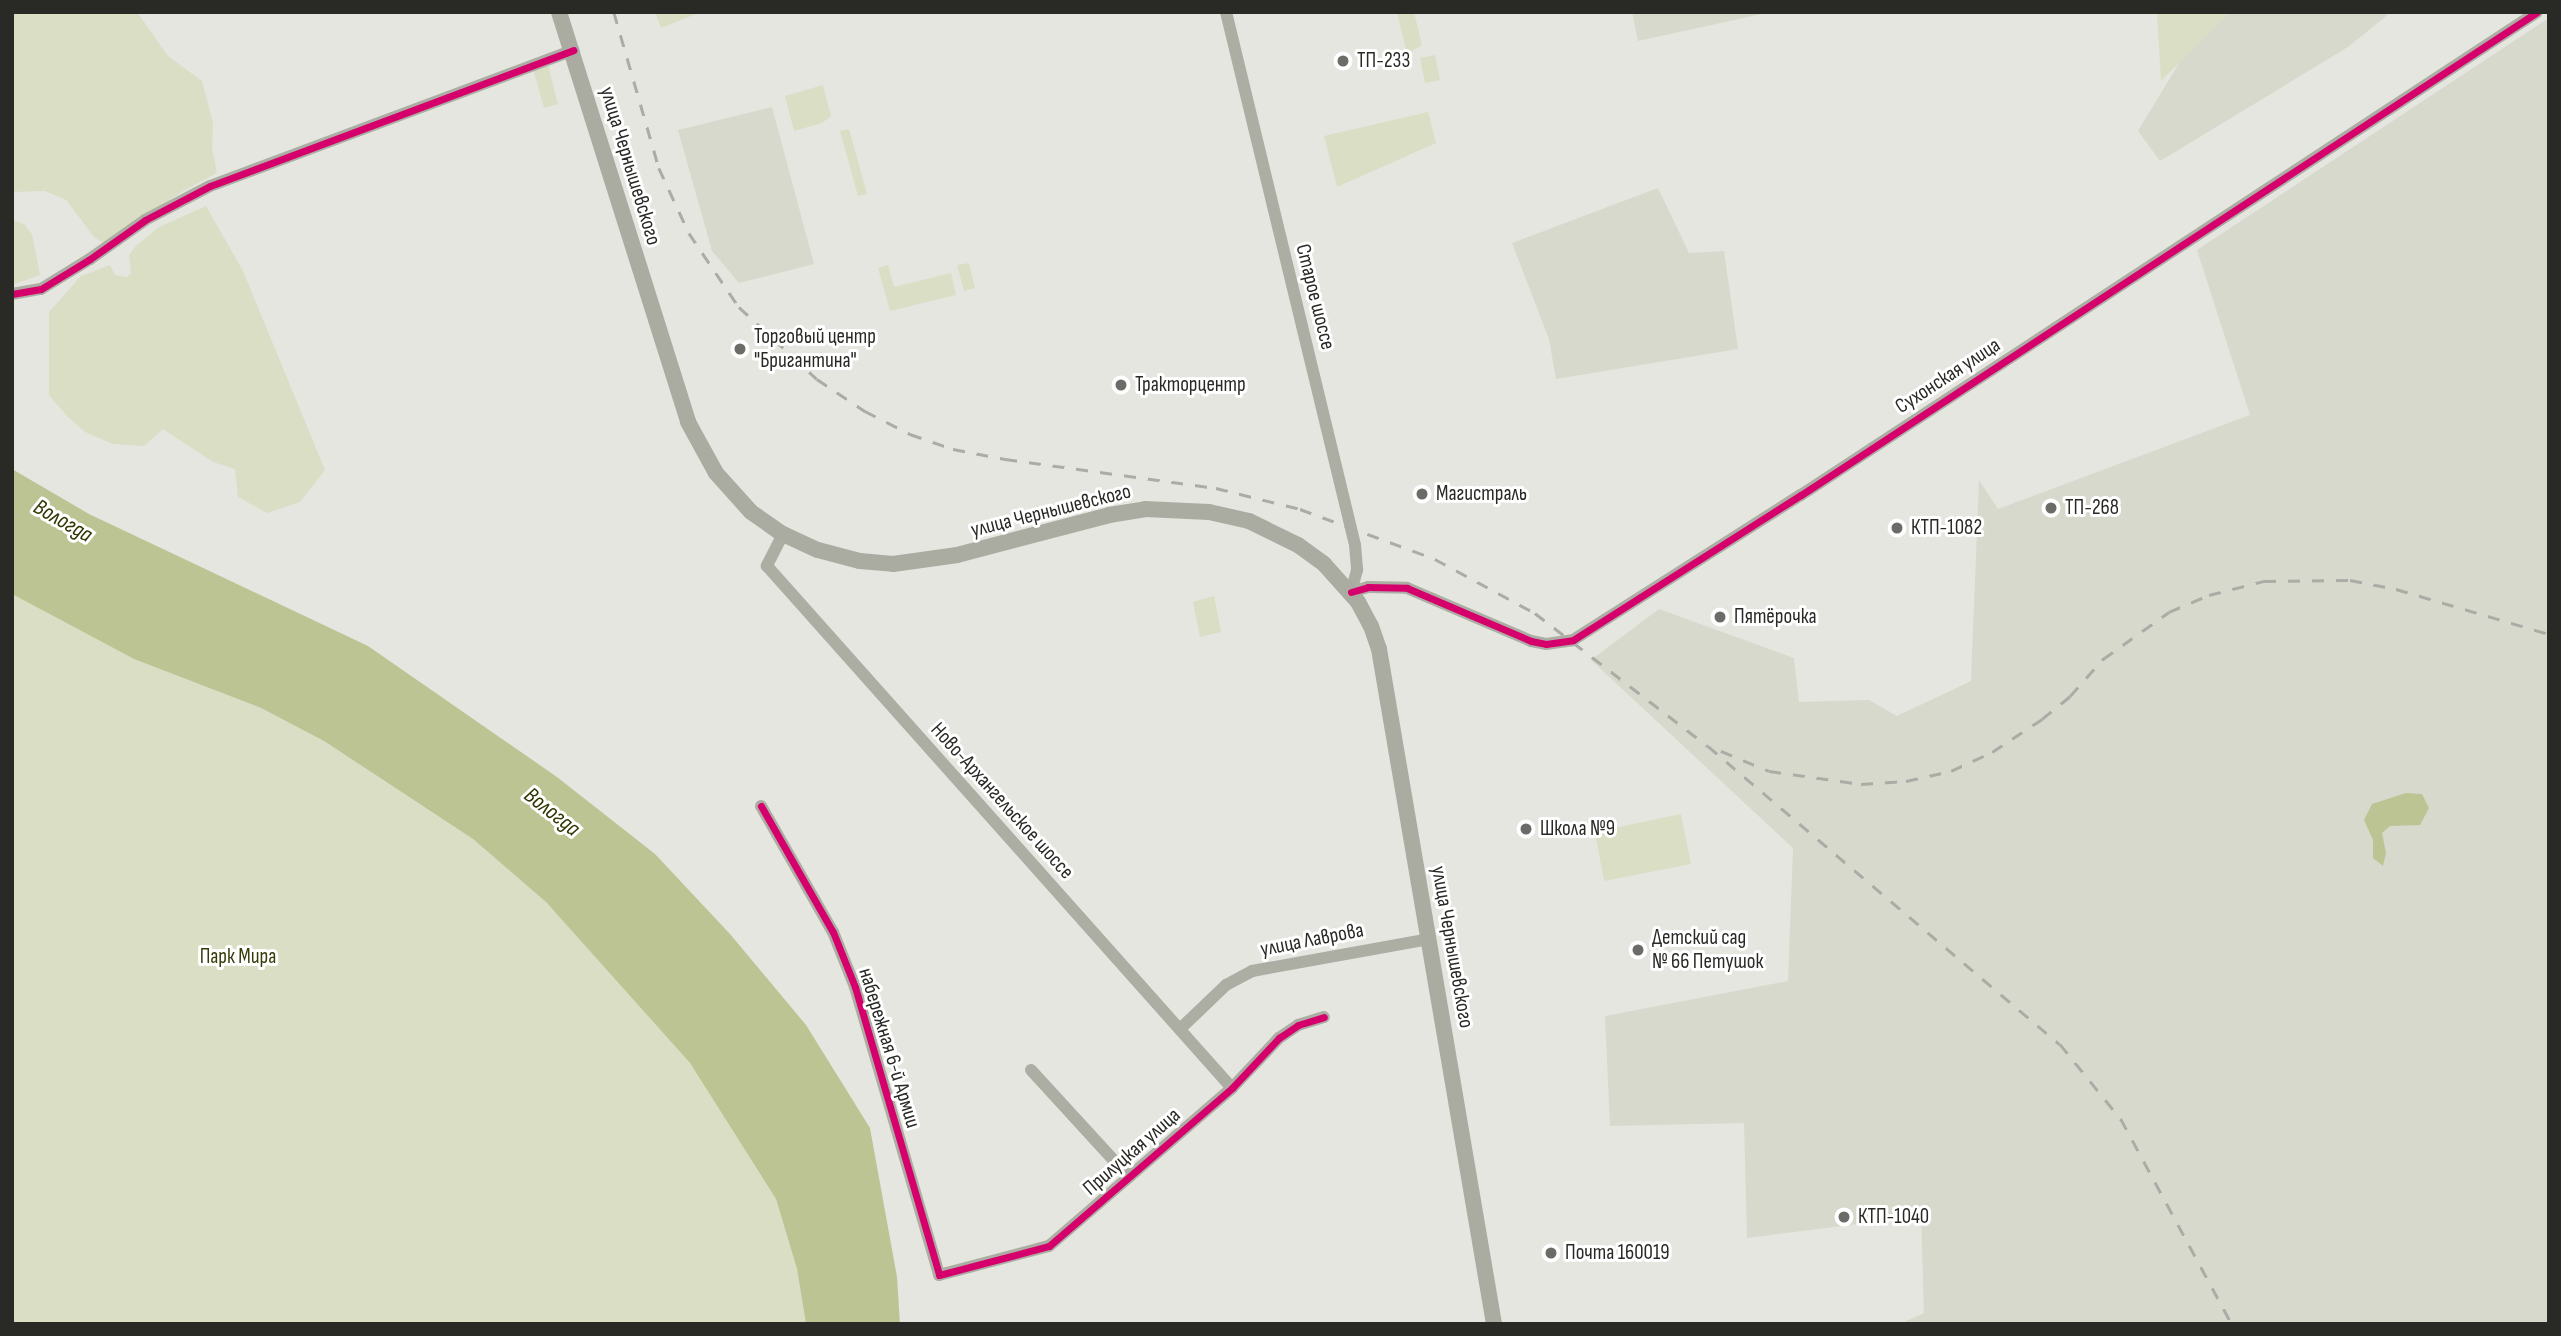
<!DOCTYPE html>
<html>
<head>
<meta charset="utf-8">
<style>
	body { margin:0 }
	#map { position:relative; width:2561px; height:1336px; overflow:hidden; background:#e5e6e0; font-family:"Sofia Sans Condensed",sans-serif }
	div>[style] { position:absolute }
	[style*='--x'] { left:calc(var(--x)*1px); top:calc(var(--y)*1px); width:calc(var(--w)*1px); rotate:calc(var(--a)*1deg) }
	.built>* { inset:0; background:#d7d9cd }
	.green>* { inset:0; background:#dadec4 }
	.water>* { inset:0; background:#bdc494 }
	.minor>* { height:12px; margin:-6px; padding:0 6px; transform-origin:6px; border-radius:6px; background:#acaea4 }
	.secondary>* { height:16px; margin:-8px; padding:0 8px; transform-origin:8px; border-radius:8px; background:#aaaca2 }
	.rail>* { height:2.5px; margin-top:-1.25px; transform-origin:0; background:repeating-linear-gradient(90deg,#abaca5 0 12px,transparent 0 24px) }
	.cycleway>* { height:7px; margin:-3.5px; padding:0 3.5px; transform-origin:3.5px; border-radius:3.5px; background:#d6006c }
	.dots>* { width:19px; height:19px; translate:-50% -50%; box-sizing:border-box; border:4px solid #fff; border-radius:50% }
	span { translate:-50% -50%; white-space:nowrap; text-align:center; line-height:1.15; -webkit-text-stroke:6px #fff; paint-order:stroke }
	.poi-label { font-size:21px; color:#292926 }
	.left { translate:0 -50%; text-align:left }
	.street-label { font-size:21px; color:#292926 }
	.park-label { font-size:21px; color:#373c08 }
	.water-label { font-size:23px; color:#323702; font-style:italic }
	.frame { position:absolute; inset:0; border:14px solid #292926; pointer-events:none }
</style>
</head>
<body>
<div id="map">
	<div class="built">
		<i style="clip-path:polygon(1632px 12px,1771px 12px,1638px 41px)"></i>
		<i style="clip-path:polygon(2230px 12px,2391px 12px,2348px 47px,2160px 161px,2138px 131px,2181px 60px)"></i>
		<i style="clip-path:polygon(2549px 18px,2549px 1324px,1900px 1324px,1924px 1313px,1921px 1216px,1747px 1238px,1744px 1123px,1610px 1126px,1605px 1016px,1788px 981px,1793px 848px,1591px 660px,1659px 609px,1794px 658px,1799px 702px,1869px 700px,1897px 716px,1971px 681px,1979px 480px,1998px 509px,2250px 415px,2197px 250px)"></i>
		<i style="clip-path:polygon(772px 107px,814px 264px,739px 283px,712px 251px,678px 130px)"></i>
		<i style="clip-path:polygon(1658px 188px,1689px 253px,1724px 251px,1738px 349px,1556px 379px,1549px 339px,1512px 243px)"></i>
	</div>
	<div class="green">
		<i style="clip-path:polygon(12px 12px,137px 12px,168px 56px,202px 81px,213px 123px,212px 148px,217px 173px,183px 191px,105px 244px,94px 237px,66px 200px,45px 191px,12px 192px)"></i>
		<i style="clip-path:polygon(655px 12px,701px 12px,661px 28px)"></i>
		<i style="clip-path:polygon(1397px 12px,1414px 12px,1422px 45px,1407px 54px)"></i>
		<i style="clip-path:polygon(2157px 12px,2230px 12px,2161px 81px)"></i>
		<i style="clip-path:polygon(1435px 55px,1440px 80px,1425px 83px,1420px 58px)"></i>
		<i style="clip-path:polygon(548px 65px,558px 104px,544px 108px,533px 69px)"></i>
		<i style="clip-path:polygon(823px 85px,831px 116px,822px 123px,794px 131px,785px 96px)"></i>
		<i style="clip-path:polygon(1428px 112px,1436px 143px,1337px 187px,1324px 136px)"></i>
		<i style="clip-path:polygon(849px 129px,867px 194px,858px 196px,840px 131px)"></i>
		<i style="clip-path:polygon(206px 206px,243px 271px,325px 470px,300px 502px,267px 513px,238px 497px,235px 469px,213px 462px,163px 429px,144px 446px,113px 444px,85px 432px,67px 416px,49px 395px,49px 312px,81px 276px,110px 265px,115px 275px,127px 277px,131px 273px,129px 255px,136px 246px,159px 227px)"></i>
		<i style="clip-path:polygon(12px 220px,24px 224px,32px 234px,40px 275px,12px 285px)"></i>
		<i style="clip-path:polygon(969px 263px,975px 288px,964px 291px,957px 265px)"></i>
		<i style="clip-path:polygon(888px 265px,894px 287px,951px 273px,956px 295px,890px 311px,878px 268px)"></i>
		<i style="clip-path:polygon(12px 594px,134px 659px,261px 708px,324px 741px,473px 839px,546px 902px,690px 1063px,776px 1199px,797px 1269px,806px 1324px,12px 1324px)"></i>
		<i style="clip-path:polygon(1214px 596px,1221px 632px,1200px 637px,1193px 602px)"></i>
		<i style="clip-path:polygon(1681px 814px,1691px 864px,1604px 881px,1595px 832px)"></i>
	</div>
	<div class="water">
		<i style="clip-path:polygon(12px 469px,89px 514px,368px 646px,557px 777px,655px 854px,730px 934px,806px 1025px,870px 1128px,897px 1277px,900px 1324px,806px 1324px,797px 1269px,776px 1199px,690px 1063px,546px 902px,473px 839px,324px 741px,261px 708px,134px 659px,12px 594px)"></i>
		<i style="clip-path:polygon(2406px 793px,2422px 794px,2429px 808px,2420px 825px,2390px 826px,2382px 833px,2386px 853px,2383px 866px,2373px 858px,2373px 840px,2364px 820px,2372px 804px)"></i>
	</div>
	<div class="minor">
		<i style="--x:1226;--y:12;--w:548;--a:76.39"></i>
		<i style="--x:1355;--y:545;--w:25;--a:85"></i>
		<i style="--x:1357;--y:570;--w:23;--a:105"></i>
		<i style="--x:12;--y:294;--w:29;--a:-10"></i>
		<i style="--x:41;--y:289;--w:57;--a:-31.5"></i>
		<i style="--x:90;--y:259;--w:67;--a:-35.3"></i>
		<i style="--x:145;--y:220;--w:73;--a:-27.6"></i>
		<i style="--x:210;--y:186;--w:388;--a:-20.5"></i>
		<i style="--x:783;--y:534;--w:36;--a:117"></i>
		<i style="--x:767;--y:566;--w:699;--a:48.31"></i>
		<i style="--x:1351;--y:592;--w:18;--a:-16"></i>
		<i style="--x:1368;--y:587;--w:39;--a:1"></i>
		<i style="--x:1407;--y:588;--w:135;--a:23.1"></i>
		<i style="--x:1531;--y:641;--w:15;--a:11"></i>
		<i style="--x:1546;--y:644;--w:27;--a:-8"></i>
		<i style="--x:1573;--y:640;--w:270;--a:-32.5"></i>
		<i style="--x:1801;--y:495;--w:880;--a:-33.27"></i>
		<i style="--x:761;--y:806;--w:145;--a:60.3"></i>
		<i style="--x:833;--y:932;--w:59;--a:68.2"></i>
		<i style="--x:855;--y:987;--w:300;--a:73.7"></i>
		<i style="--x:939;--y:1275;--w:114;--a:-14.8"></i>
		<i style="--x:1049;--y:1246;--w:242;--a:-40.8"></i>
		<i style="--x:1232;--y:1088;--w:69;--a:-46.8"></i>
		<i style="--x:1279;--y:1038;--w:23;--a:-34"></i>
		<i style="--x:1298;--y:1025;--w:27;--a:-17"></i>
		<i style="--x:1180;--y:1029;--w:64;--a:-43.7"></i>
		<i style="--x:1226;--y:985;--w:30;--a:-28"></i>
		<i style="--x:1252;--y:971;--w:181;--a:-10.2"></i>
		<i style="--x:1031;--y:1070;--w:145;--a:47.5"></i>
	</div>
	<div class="secondary">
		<i style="--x:559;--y:12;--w:430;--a:72.5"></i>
		<i style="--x:688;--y:422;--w:58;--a:61.2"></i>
		<i style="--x:716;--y:473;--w:52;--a:48.1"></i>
		<i style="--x:751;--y:512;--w:39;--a:35"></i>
		<i style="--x:783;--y:534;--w:38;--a:25"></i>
		<i style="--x:818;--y:550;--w:43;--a:14.7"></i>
		<i style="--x:860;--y:561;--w:33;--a:5"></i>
		<i style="--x:893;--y:564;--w:65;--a:-8"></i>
		<i style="--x:957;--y:555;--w:157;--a:-14.7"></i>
		<i style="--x:1109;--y:515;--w:36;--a:-9"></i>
		<i style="--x:1145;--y:509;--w:64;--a:2.7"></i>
		<i style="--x:1209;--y:512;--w:41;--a:12.7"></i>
		<i style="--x:1249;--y:521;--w:55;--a:26.1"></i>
		<i style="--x:1298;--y:545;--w:32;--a:36"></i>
		<i style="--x:1324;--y:564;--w:51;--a:48.2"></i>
		<i style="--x:1358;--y:602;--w:27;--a:62"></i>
		<i style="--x:1371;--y:626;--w:24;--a:71"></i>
		<i style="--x:1379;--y:649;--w:685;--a:80.33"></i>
	</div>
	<div class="rail">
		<i style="--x:614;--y:12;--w:162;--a:73.9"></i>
		<i style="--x:659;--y:168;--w:72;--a:65.2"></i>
		<i style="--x:689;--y:233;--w:89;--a:56"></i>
		<i style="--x:739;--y:307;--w:106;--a:42.7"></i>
		<i style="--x:817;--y:379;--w:58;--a:33.7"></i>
		<i style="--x:865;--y:411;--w:51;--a:27.1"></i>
		<i style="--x:910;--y:434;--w:46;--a:19.2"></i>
		<i style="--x:953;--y:449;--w:53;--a:10.9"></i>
		<i style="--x:1005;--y:459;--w:213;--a:7.8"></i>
		<i style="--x:1216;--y:488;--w:87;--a:14"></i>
		<i style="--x:1300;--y:509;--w:144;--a:20.3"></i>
		<i style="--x:1435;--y:559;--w:114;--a:28.4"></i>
		<i style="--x:1535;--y:613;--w:218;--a:37.6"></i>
		<i style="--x:1708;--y:746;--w:461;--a:40.3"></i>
		<i style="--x:2060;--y:1044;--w:97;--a:50.9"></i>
		<i style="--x:2121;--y:1119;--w:233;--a:61.6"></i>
		<i style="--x:1721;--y:751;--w:52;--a:22.6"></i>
		<i style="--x:1769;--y:771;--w:93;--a:8"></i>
		<i style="--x:1861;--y:784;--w:45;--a:-3.8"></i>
		<i style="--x:1906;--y:781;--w:46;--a:-12.5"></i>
		<i style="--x:1951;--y:771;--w:45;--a:-24.9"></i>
		<i style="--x:1992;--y:752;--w:60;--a:-33.4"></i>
		<i style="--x:2042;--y:719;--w:36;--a:-39"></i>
		<i style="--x:2070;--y:696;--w:50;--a:-48.3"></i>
		<i style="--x:2103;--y:659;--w:81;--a:-35.5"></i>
		<i style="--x:2169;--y:612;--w:43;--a:-23"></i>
		<i style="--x:2209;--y:595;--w:57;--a:-14.3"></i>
		<i style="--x:2264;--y:581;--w:86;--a:-0.7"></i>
		<i style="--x:2350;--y:580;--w:47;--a:11.1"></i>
		<i style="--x:2396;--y:589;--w:159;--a:16.4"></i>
	</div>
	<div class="cycleway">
		<i style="--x:12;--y:294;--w:29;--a:-10"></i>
		<i style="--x:41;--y:289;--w:57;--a:-31.5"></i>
		<i style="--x:90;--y:259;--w:67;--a:-35.3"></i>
		<i style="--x:145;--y:220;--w:73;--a:-27.6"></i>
		<i style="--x:210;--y:186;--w:388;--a:-20.5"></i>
		<i style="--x:1351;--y:592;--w:18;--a:-16"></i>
		<i style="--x:1368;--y:587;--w:39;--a:1"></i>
		<i style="--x:1407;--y:588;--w:135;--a:23.1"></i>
		<i style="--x:1531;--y:641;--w:15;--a:11"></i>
		<i style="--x:1546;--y:644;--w:27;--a:-8"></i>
		<i style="--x:1573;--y:640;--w:270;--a:-32.5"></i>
		<i style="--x:1801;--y:495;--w:880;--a:-33.27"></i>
		<i style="--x:761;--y:806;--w:145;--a:60.3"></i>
		<i style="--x:833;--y:932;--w:59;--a:68.2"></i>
		<i style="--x:855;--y:987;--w:300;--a:73.7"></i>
		<i style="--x:939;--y:1275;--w:114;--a:-14.8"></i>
		<i style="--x:1049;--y:1246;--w:242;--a:-40.8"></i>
		<i style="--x:1232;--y:1088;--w:69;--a:-46.8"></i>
		<i style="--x:1279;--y:1038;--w:23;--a:-34"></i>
		<i style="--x:1298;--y:1025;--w:27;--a:-17"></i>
	</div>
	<div class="dots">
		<i style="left:1343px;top:61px;background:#6b6b67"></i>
		<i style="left:740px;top:349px;background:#6b6b67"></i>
		<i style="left:1121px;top:385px;background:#6b6b67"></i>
		<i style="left:1422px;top:494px;background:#6b6b67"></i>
		<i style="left:2051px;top:508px;background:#6b6b67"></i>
		<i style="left:1897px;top:528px;background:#6b6b67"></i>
		<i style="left:1720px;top:617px;background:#6b6b67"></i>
		<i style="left:1526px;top:829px;background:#6b6b67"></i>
		<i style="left:1638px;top:950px;background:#6b6b67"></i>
		<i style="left:1844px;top:1217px;background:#6b6b67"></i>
		<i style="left:1551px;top:1253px;background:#6b6b67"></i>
	</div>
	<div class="poi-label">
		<span class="left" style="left:1357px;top:61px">ТП-233</span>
		<span class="left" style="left:754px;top:349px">Торговый центр<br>"Бригантина"</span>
		<span class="left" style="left:1135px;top:385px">Тракторцентр</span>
		<span class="left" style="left:1436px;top:494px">Магистраль</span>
		<span class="left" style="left:2065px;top:508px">ТП-268</span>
		<span class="left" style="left:1911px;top:528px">КТП-1082</span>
		<span class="left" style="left:1734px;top:617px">Пятёрочка</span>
		<span class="left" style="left:1540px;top:829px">Школа №9</span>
		<span class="left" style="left:1652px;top:950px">Детский сад<br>№ 66 Петушок</span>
		<span class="left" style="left:1858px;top:1217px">КТП-1040</span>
		<span class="left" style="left:1565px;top:1253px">Почта 160019</span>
	</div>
	<div class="street-label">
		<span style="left:630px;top:166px;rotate:73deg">улица Чернышевского</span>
		<span style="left:1315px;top:297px;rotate:76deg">Старое шоссе</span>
		<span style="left:1948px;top:376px;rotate:-33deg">Сухонская улица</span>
		<span style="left:1051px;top:511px;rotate:-14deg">улица Чернышевского</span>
		<span style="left:1002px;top:801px;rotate:48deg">Ново-Архангельское шоссе</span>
		<span style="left:1312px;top:940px;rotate:-11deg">улица Лаврова</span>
		<span style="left:1452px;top:947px;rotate:80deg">улица Чернышевского</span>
		<span style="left:889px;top:1048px;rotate:73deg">набережная 6-й Армии</span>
		<span style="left:1132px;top:1152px;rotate:-41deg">Прилуцкая улица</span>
	</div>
	<div class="park-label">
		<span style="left:238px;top:957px">Парк Мира</span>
	</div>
	<div class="water-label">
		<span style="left:63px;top:521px;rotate:30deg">Вологда</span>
		<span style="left:552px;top:812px;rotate:38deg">Вологда</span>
	</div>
	<div class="frame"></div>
</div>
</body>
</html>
